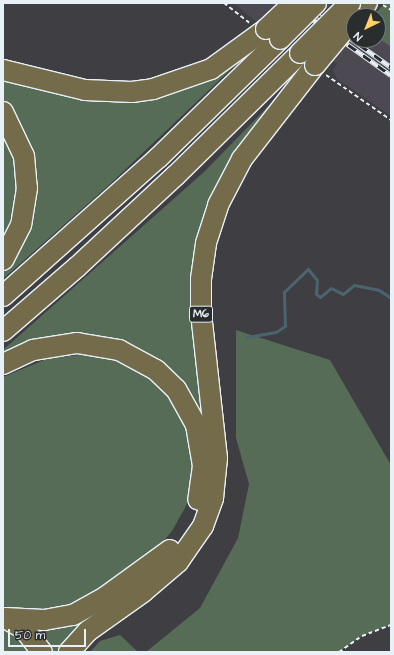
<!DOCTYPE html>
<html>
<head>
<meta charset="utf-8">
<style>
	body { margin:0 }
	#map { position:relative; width:394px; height:655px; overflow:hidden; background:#3e3e43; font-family:"Architects Daughter",sans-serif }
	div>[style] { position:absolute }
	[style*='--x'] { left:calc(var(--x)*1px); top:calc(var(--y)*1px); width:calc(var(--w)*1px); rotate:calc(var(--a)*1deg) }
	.built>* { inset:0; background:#4c4952 }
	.green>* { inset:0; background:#566c57 }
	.stream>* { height:3px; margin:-1.5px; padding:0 1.5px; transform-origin:1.5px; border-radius:1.5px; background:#4c6370 }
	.path>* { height:2px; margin-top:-1px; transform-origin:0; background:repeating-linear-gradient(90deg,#e8f1f8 0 4px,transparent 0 7px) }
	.roads { filter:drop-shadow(1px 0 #e8f1f8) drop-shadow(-1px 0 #e8f1f8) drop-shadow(0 1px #e8f1f8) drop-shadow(0 -1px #e8f1f8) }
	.highway>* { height:20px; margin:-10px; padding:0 10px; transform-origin:10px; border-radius:10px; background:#746b4b }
	.rail>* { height:4.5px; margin-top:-2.25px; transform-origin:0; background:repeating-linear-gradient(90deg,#2a2d2e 0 9px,#e8f1f8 0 18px); box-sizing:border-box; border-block:1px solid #e8f1f8 }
	.bridges { filter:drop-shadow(1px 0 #e8f1f8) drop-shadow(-1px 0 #e8f1f8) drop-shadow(0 1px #e8f1f8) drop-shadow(0 -1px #e8f1f8) }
	.highway-bridge>* { height:20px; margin:-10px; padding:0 10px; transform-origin:10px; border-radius:10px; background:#746b4b }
	span { translate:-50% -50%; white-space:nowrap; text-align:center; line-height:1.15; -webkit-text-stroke:3px #2a2d2e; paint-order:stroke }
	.shield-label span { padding:1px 3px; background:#2a2d2e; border:1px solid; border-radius:3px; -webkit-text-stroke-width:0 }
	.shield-label { font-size:11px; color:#e8f1f8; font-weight:700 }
	.frame { position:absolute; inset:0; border:4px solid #e8f1f8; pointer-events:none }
	.north { position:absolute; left:346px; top:8px; width:40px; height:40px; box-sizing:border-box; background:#2a2d2e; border:1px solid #767b7f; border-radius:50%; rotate:223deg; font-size:11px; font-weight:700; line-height:16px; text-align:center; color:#e8f1f8 }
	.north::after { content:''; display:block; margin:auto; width:14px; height:18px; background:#ffd166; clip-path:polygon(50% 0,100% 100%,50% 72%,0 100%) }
	.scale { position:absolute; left:8px; top:629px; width:78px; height:18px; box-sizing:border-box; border:2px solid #e8f1f8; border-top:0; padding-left:5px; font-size:12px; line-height:14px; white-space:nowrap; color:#e8f1f8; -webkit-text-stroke:3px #2a2d2e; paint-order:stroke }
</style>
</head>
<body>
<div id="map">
	<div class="built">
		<i style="clip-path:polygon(233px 3px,328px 3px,354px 21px,354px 40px,378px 38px,391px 47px,391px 116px,337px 79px,333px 70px,337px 64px,269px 11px,257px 22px)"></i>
	</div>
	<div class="green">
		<i style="clip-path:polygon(385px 3px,391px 3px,391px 47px,378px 38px,378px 16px,373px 16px)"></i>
		<i style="clip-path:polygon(247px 54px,109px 185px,3px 279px,3px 270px,23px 237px,12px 112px,3px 101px,3px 77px,99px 99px)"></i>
		<i style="clip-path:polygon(283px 91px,229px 165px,209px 205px,203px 424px,130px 346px,3px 356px,3px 350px,204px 172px)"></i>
		<i style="clip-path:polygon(3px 133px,13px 157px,17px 191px,10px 222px,3px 240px)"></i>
		<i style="clip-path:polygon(236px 330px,330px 360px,391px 465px,391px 625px,362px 636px,339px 652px,146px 652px,200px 608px,238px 538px,249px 484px,236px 438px)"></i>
		<i style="clip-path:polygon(90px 354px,122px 362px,156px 383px,170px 399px,184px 422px,192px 457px,191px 489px,186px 506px,172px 531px,156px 550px,67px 609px,27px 611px,3px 606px,3px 377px,49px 358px)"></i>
		<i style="clip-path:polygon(86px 618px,57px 652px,50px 652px,31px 626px)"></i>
		<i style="clip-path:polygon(3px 625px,5px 626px,35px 652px,3px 652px)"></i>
		<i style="clip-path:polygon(120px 635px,138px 652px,90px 652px,100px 641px)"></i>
	</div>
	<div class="stream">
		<i style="--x:247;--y:337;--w:29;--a:-10"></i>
		<i style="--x:276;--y:332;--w:11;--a:-34"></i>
		<i style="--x:285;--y:326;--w:34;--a:-92"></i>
		<i style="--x:284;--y:292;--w:33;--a:-44"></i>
		<i style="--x:308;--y:269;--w:14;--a:51"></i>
		<i style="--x:317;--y:280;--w:14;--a:94"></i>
		<i style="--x:316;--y:294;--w:5;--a:37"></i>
		<i style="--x:320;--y:297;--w:14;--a:-39"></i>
		<i style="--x:331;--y:288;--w:13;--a:27"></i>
		<i style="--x:343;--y:294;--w:14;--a:-39"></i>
		<i style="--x:354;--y:285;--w:25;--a:11"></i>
		<i style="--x:379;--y:290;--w:14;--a:34"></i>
	</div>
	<div class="path">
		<i style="--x:224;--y:3;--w:33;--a:38"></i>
		<i style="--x:383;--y:5;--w:9;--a:32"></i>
		<i style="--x:326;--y:75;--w:79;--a:34.7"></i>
		<i style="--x:339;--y:652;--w:28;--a:-35"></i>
		<i style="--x:362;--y:636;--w:31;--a:-21"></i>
	</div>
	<div class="roads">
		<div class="highway">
			<i style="--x:356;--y:16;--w:17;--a:-50"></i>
			<i style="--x:3;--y:70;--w:84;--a:13.7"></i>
			<i style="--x:85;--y:90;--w:47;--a:2.4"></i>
			<i style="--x:132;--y:92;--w:21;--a:-8"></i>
			<i style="--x:153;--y:89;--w:61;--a:-19"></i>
			<i style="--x:211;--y:69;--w:68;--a:-36"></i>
			<i style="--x:3;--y:112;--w:49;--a:64.5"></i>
			<i style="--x:24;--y:156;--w:32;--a:85"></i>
			<i style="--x:27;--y:188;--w:37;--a:99"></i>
			<i style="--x:21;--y:225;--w:39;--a:117"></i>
			<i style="--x:3;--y:296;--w:208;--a:-41.7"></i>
			<i style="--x:158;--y:158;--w:170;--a:-44.3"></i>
			<i style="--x:3;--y:331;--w:98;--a:-40.9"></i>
			<i style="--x:77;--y:267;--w:135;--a:-42.9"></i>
			<i style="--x:176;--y:175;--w:174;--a:-44.5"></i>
			<i style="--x:3;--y:364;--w:33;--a:-25"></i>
			<i style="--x:33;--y:350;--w:45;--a:-9"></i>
			<i style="--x:77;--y:343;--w:43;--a:9.5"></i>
			<i style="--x:119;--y:350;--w:42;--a:28.4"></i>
			<i style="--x:156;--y:370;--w:28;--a:44"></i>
			<i style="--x:176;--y:389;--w:41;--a:60.9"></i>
			<i style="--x:196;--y:425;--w:42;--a:80.3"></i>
			<i style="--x:203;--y:466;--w:34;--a:98"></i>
			<i style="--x:5;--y:618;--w:39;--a:3"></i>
			<i style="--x:44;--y:620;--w:29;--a:-10"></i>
			<i style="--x:73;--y:615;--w:37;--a:-29"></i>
			<i style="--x:105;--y:597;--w:80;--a:-35.9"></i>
			<i style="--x:7;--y:619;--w:20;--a:30"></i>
			<i style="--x:24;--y:629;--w:29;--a:52"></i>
			<i style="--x:69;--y:652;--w:28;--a:-48"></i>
			<i style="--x:88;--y:631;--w:67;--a:-35.3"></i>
			<i style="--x:143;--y:592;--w:46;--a:-40.6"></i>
			<i style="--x:178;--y:562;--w:44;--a:-55.2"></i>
			<i style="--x:203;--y:526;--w:30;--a:-70"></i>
			<i style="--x:213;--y:498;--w:40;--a:-84.3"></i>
			<i style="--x:217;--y:458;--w:145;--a:-96.3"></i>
			<i style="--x:201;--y:314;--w:35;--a:-90"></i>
			<i style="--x:201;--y:279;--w:36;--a:-82"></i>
			<i style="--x:206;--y:243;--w:40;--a:-72"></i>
			<i style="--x:218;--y:205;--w:52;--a:-62.4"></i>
			<i style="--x:242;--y:159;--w:119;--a:-52.2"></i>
		</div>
	</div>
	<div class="rail">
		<i style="--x:290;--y:3;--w:124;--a:35.5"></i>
		<i style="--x:301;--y:3;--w:110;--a:35.4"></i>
	</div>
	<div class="bridges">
		<div class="highway-bridge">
			<i style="--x:266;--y:29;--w:38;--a:-43"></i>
			<i style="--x:280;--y:39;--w:51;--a:-45"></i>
			<i style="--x:300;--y:53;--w:71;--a:-45"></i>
			<i style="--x:315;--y:65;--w:61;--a:-50.3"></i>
		</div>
	</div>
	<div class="shield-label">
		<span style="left:201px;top:314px">M6</span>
	</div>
	<div class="frame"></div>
	<div class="north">N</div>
	<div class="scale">50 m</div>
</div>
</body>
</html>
